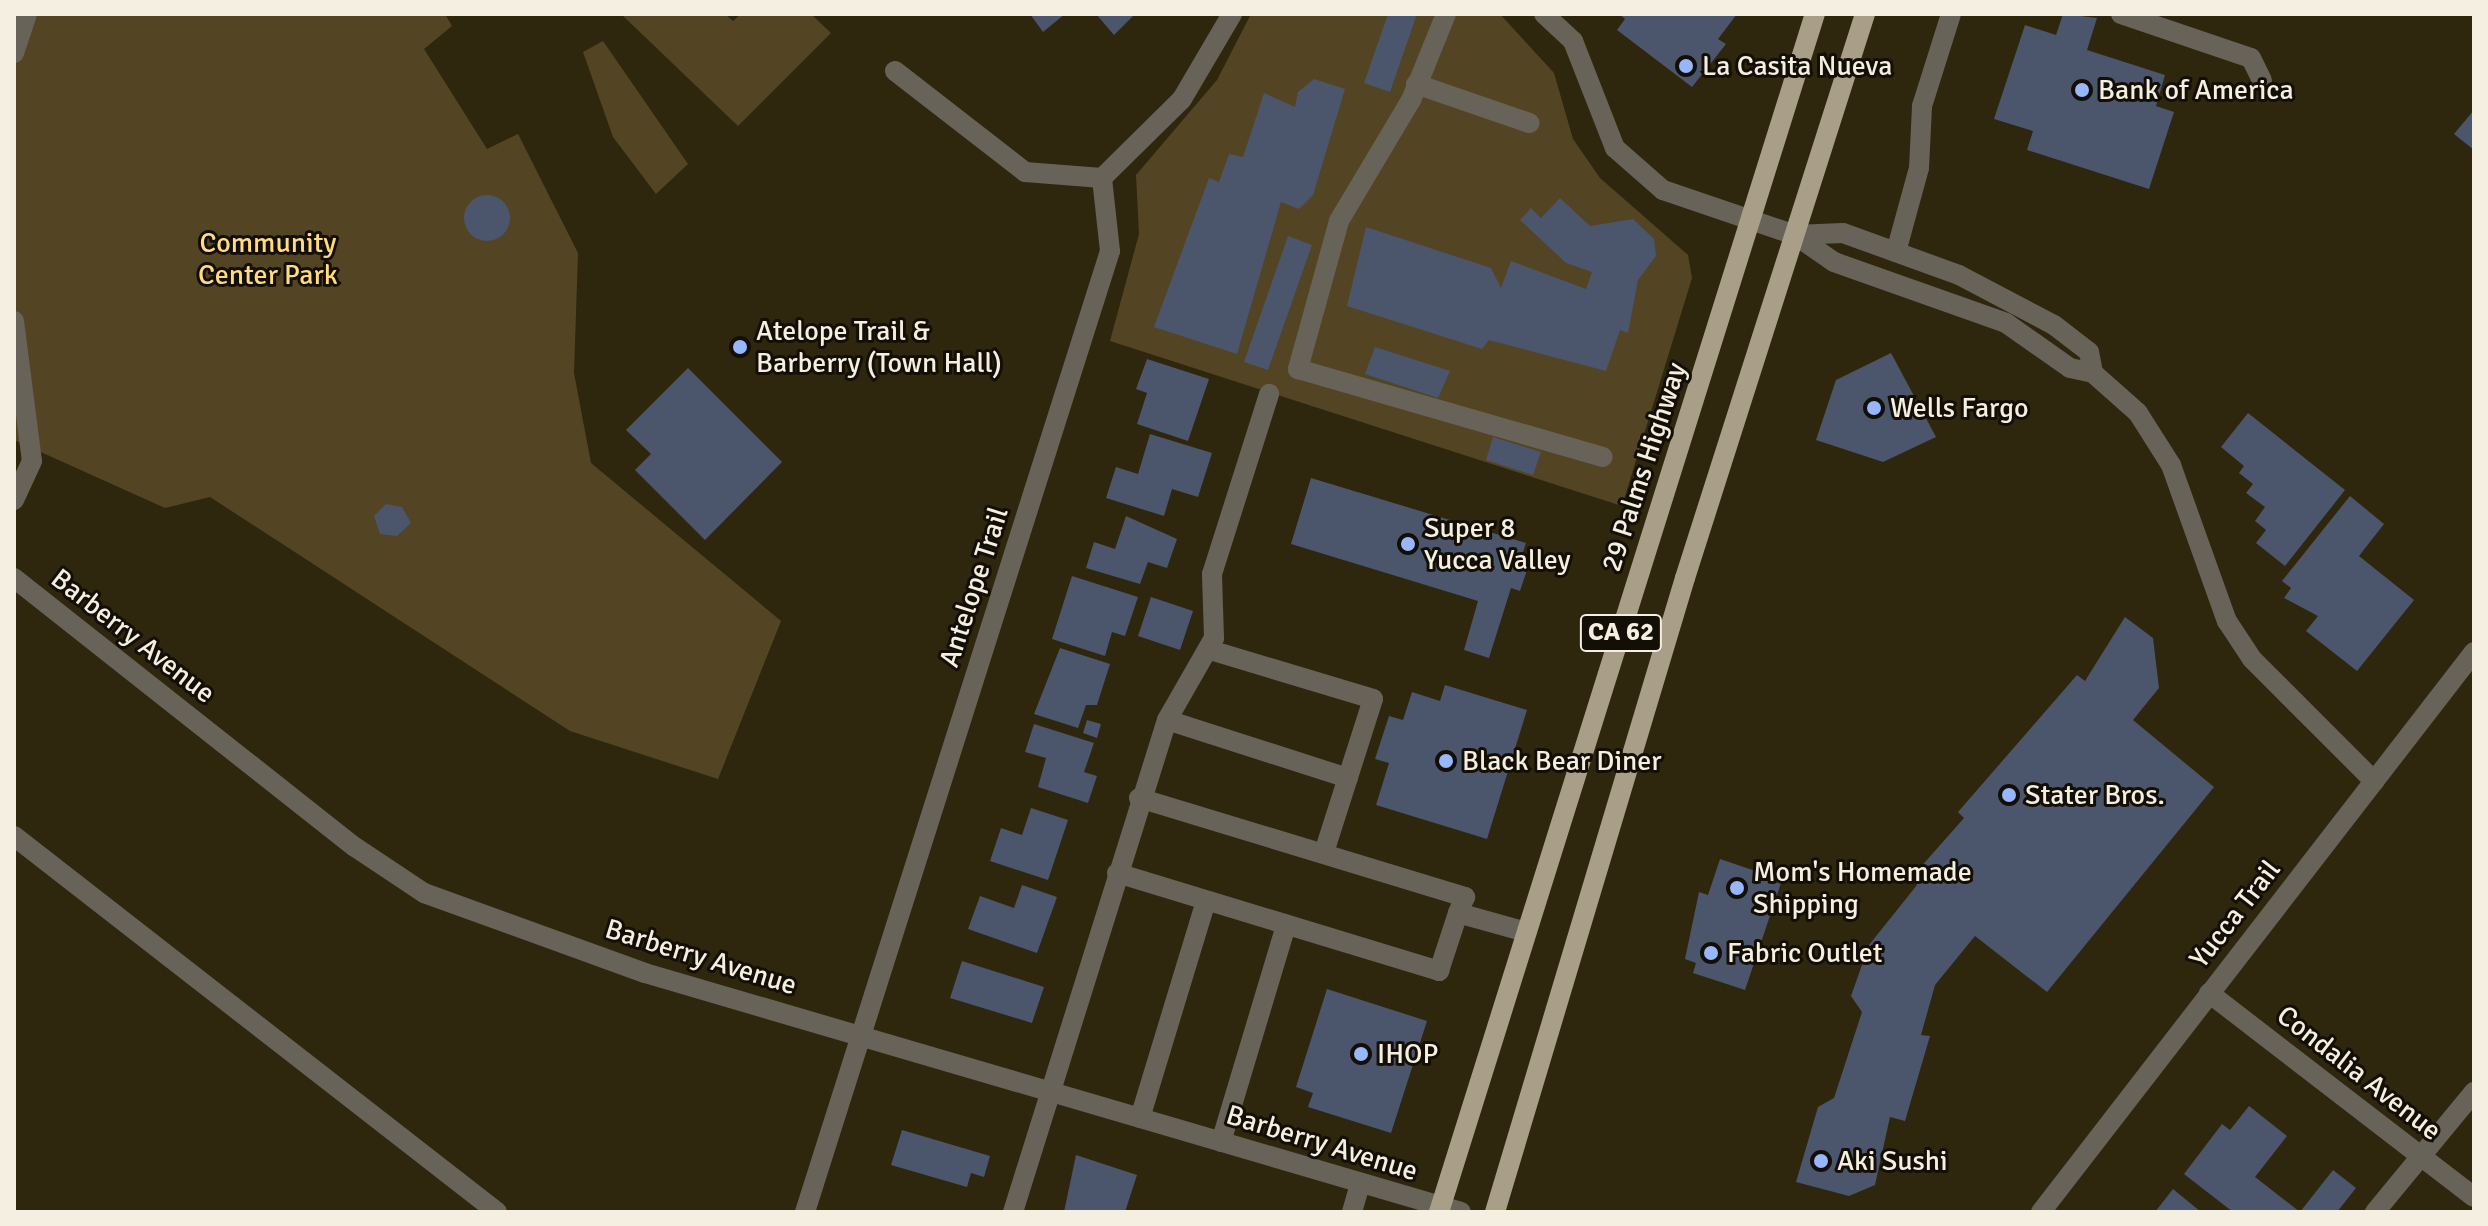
<!DOCTYPE html>
<html>
<head>
<meta charset="utf-8">
<style>
	body { margin:0 }
	#map { position:relative; width:2488px; height:1226px; overflow:hidden; background:#2f260e; font-family:Signika,sans-serif }
	div>[style] { position:absolute }
	[style*='--x'] { left:calc(var(--x)*1px); top:calc(var(--y)*1px); width:calc(var(--w)*1px); rotate:calc(var(--a)*1deg) }
	.green>* { inset:0; background:#534524 }
	.building>* { inset:0; background:#4b556c }
	.round { border-radius:50% }
	.minor>* { height:20px; margin:-10px; padding:0 10px; transform-origin:10px; border-radius:10px; background:#686358 }
	.major>* { height:20px; margin:-10px; padding:0 10px; transform-origin:10px; border-radius:10px; background:#a99f89 }
	.dots>* { width:22px; height:22px; translate:-50% -50%; box-sizing:border-box; border:4px solid #130f06; border-radius:50% }
	span { translate:-50% -50%; white-space:nowrap; text-align:center; line-height:1.15; -webkit-text-stroke:6px #130f06; paint-order:stroke }
	.shield-label span { padding:2px 6px; background:#130f06; border:2px solid; border-radius:6px; -webkit-text-stroke-width:0 }
	.shield-label { font-size:26px; color:#f4efe0; font-weight:700 }
	.poi-label { font-size:28px; color:#f4efe0 }
	.left { translate:0 -50%; text-align:left }
	.park-label { font-size:28px; color:#ffdb82 }
	.street-label { font-size:28px; color:#f4efe0 }
	.frame { position:absolute; inset:0; border:16px solid #f4efe0; pointer-events:none }
</style>
</head>
<body>
<div id="map">
	<div class="green">
		<i style="clip-path:polygon(23px 14px,445px 14px,452px 26px,424px 49px,487px 149px,518px 134px,578px 253px,574px 373px,591px 463px,781px 621px,718px 779px,570px 731px,210px 497px,165px 508px,14px 440px,14px 34px)"></i>
		<i style="clip-path:polygon(621px 14px,725px 14px,733px 21px,741px 14px,811px 14px,831px 33px,738px 126px)"></i>
		<i style="clip-path:polygon(1251px 14px,1500px 14px,1554px 73px,1573px 139px,1600px 178px,1688px 255px,1692px 278px,1622px 506px,1110px 341px,1139px 234px,1136px 175px,1217px 80px)"></i>
		<i style="clip-path:polygon(603px 41px,688px 164px,656px 194px,613px 137px,583px 52px)"></i>
	</div>
	<div class="building">
		<i style="clip-path:polygon(1030px 14px,1065px 14px,1043px 32px)"></i>
		<i style="clip-path:polygon(1096px 14px,1135px 14px,1114px 35px)"></i>
		<i style="clip-path:polygon(1388px 14px,1417px 14px,1390px 92px,1364px 83px)"></i>
		<i style="clip-path:polygon(1619px 14px,1737px 14px,1718px 39px,1726px 44px,1692px 87px,1617px 30px,1625px 19px)"></i>
		<i style="clip-path:polygon(2063px 14px,2097px 18px,2087px 50px,2165px 75px,2156px 106px,2174px 112px,2149px 189px,2027px 150px,2033px 131px,1994px 119px,2025px 25px,2056px 35px)"></i>
		<i style="clip-path:polygon(1314px 79px,1345px 89px,1313px 195px,1299px 209px,1281px 202px,1237px 354px,1154px 327px,1209px 178px,1219px 182px,1229px 154px,1243px 157px,1264px 93px,1295px 107px,1298px 92px)"></i>
		<i style="clip-path:polygon(2474px 110px,2474px 150px,2454px 134px)"></i>
		<i class="round" style="left:464px;top:195px;width:46px;height:46px"></i>
		<i style="clip-path:polygon(1560px 198px,1590px 226px,1633px 219px,1654px 239px,1656px 256px,1638px 280px,1628px 333px,1620px 330px,1606px 371px,1489px 340px,1482px 349px,1347px 306px,1366px 227px,1491px 268px,1501px 288px,1511px 261px,1586px 289px,1592px 272px,1566px 263px,1520px 220px,1531px 208px,1541px 218px)"></i>
		<i style="clip-path:polygon(1288px 236px,1312px 245px,1268px 370px,1244px 362px)"></i>
		<i style="clip-path:polygon(1375px 347px,1450px 371px,1438px 398px,1365px 374px)"></i>
		<i style="clip-path:polygon(1891px 353px,1936px 437px,1883px 462px,1816px 440px,1836px 380px)"></i>
		<i style="clip-path:polygon(1147px 359px,1209px 379px,1188px 441px,1137px 424px,1147px 393px,1136px 389px)"></i>
		<i style="clip-path:polygon(688px 368px,782px 462px,705px 540px,635px 470px,651px 454px,626px 430px)"></i>
		<i style="clip-path:polygon(2248px 413px,2345px 490px,2285px 566px,2256px 543px,2266px 530px,2255px 521px,2265px 507px,2246px 493px,2253px 484px,2239px 473px,2244px 466px,2221px 447px)"></i>
		<i style="clip-path:polygon(1150px 434px,1212px 453px,1198px 497px,1172px 489px,1164px 516px,1106px 498px,1116px 467px,1138px 474px)"></i>
		<i style="clip-path:polygon(1493px 437px,1541px 452px,1533px 475px,1486px 460px)"></i>
		<i style="clip-path:polygon(1311px 478px,1526px 543px,1521px 558px,1530px 561px,1520px 591px,1511px 588px,1489px 658px,1464px 650px,1478px 601px,1291px 544px)"></i>
		<i style="clip-path:polygon(2350px 496px,2384px 524px,2359px 556px,2414px 600px,2357px 671px,2306px 631px,2318px 616px,2284px 598px,2291px 588px,2282px 581px)"></i>
		<i style="clip-path:polygon(386px 504px,402px 507px,411px 523px,397px 536px,380px 534px,374px 516px)"></i>
		<i style="clip-path:polygon(1126px 516px,1177px 539px,1167px 568px,1148px 562px,1140px 584px,1086px 568px,1094px 542px,1115px 549px)"></i>
		<i style="clip-path:polygon(1072px 576px,1138px 597px,1125px 636px,1112px 632px,1105px 656px,1052px 639px)"></i>
		<i style="clip-path:polygon(1151px 597px,1193px 611px,1180px 650px,1138px 636px)"></i>
		<i style="clip-path:polygon(2125px 617px,2153px 638px,2159px 688px,2133px 720px,2214px 787px,2047px 992px,1975px 936px,1935px 985px,1921px 1035px,1930px 1036px,1905px 1121px,1890px 1117px,1875px 1185px,1849px 1196px,1796px 1182px,1818px 1107px,1834px 1098px,1862px 1012px,1851px 996px,1869px 945px,1917px 885px,1911px 878px,1964px 818px,1958px 812px,2077px 675px,2085px 681px)"></i>
		<i style="clip-path:polygon(1060px 648px,1110px 664px,1097px 705px,1086px 705px,1078px 728px,1034px 714px)"></i>
		<i style="clip-path:polygon(1445px 685px,1527px 710px,1487px 839px,1376px 805px,1389px 763px,1375px 759px,1389px 716px,1403px 720px,1412px 692px,1440px 701px)"></i>
		<i style="clip-path:polygon(1087px 720px,1101px 724px,1097px 738px,1083px 733px)"></i>
		<i style="clip-path:polygon(1034px 724px,1094px 743px,1084px 772px,1097px 776px,1088px 803px,1038px 787px,1046px 758px,1025px 752px)"></i>
		<i style="clip-path:polygon(1031px 808px,1068px 820px,1048px 880px,990px 861px,1001px 828px,1022px 835px)"></i>
		<i style="clip-path:polygon(1720px 859px,1782px 880px,1745px 990px,1693px 973px,1696px 963px,1685px 959px,1699px 892px,1708px 895px)"></i>
		<i style="clip-path:polygon(1022px 885px,1057px 897px,1037px 953px,968px 929px,980px 896px,1014px 908px)"></i>
		<i style="clip-path:polygon(962px 961px,1044px 987px,1032px 1023px,950px 998px)"></i>
		<i style="clip-path:polygon(1327px 989px,1427px 1021px,1391px 1133px,1308px 1107px,1313px 1093px,1296px 1087px)"></i>
		<i style="clip-path:polygon(2249px 1106px,2287px 1136px,2255px 1177px,2300px 1212px,2233px 1212px,2184px 1174px,2222px 1124px,2230px 1130px)"></i>
		<i style="clip-path:polygon(902px 1130px,990px 1156px,984px 1177px,971px 1173px,967px 1187px,891px 1165px)"></i>
		<i style="clip-path:polygon(1076px 1155px,1137px 1175px,1125px 1212px,1064px 1212px)"></i>
		<i style="clip-path:polygon(2333px 1170px,2356px 1188px,2337px 1212px,2300px 1212px)"></i>
		<i style="clip-path:polygon(2173px 1189px,2201px 1212px,2155px 1212px)"></i>
	</div>
	<div class="minor">
		<i style="--x:1446;--y:14;--w:93;--a:112.1"></i>
		<i style="--x:1411;--y:100;--w:141;--a:120.8"></i>
		<i style="--x:1339;--y:221;--w:154;--a:105.5"></i>
		<i style="--x:1298;--y:369;--w:317;--a:16.1"></i>
		<i style="--x:1544;--y:14;--w:40;--a:43"></i>
		<i style="--x:1573;--y:41;--w:115;--a:68.6"></i>
		<i style="--x:1615;--y:148;--w:64;--a:41.2"></i>
		<i style="--x:1663;--y:190;--w:139;--a:18.8"></i>
		<i style="--x:1795;--y:235;--w:47;--a:34.7"></i>
		<i style="--x:1834;--y:262;--w:182;--a:19.5"></i>
		<i style="--x:2006;--y:323;--w:78;--a:35.1"></i>
		<i style="--x:2070;--y:368;--w:24;--a:12"></i>
		<i style="--x:2093;--y:373;--w:60;--a:41.6"></i>
		<i style="--x:2138;--y:413;--w:62;--a:57.6"></i>
		<i style="--x:2171;--y:465;--w:166;--a:70.3"></i>
		<i style="--x:2227;--y:621;--w:45;--a:56.7"></i>
		<i style="--x:2252;--y:659;--w:173;--a:45"></i>
		<i style="--x:2121;--y:14;--w:137;--a:18.7"></i>
		<i style="--x:2251;--y:58;--w:25;--a:64"></i>
		<i style="--x:14;--y:53;--w:41;--a:-71.6"></i>
		<i style="--x:895;--y:71;--w:165;--a:37.8"></i>
		<i style="--x:1025;--y:172;--w:77;--a:4.5"></i>
		<i style="--x:1416;--y:84;--w:120;--a:19"></i>
		<i style="--x:1102;--y:178;--w:112;--a:-44.6"></i>
		<i style="--x:1182;--y:99;--w:99;--a:-59.5"></i>
		<i style="--x:1795;--y:235;--w:48;--a:-2.4"></i>
		<i style="--x:1843;--y:233;--w:123;--a:19.9"></i>
		<i style="--x:1959;--y:275;--w:107;--a:27.8"></i>
		<i style="--x:2054;--y:325;--w:44;--a:37.6"></i>
		<i style="--x:2089;--y:352;--w:21;--a:79"></i>
		<i style="--x:1896;--y:252;--w:87;--a:-74.7"></i>
		<i style="--x:1919;--y:168;--w:62;--a:-87.2"></i>
		<i style="--x:1922;--y:106;--w:96;--a:-72.5"></i>
		<i style="--x:14;--y:321;--w:141;--a:82.7"></i>
		<i style="--x:32;--y:461;--w:43;--a:114.8"></i>
		<i style="--x:14;--y:578;--w:434;--a:38.3"></i>
		<i style="--x:355;--y:847;--w:83;--a:33.7"></i>
		<i style="--x:424;--y:893;--w:235;--a:19.9"></i>
		<i style="--x:645;--y:973;--w:850;--a:16.32"></i>
		<i style="--x:1210;--y:650;--w:170;--a:16.7"></i>
		<i style="--x:1373;--y:699;--w:162;--a:107.7"></i>
		<i style="--x:1167;--y:720;--w:190;--a:17.8"></i>
		<i style="--x:1139;--y:798;--w:341;--a:16.9"></i>
		<i style="--x:1465;--y:897;--w:17;--a:114"></i>
		<i style="--x:1458;--y:913;--w:71;--a:15.6"></i>
		<i style="--x:14;--y:836;--w:612;--a:37.9"></i>
		<i style="--x:1117;--y:873;--w:337;--a:16.9"></i>
		<i style="--x:1439;--y:971;--w:61;--a:-71.9"></i>
		<i style="--x:2209;--y:993;--w:334;--a:37.6"></i>
		<i style="--x:1140;--y:1118;--w:227;--a:-73.1"></i>
		<i style="--x:1221;--y:1142;--w:227;--a:-73.3"></i>
		<i style="--x:805;--y:1212;--w:1008;--a:-72.39"></i>
		<i style="--x:1110;--y:251;--w:73;--a:-96.3"></i>
		<i style="--x:1013;--y:1212;--w:516;--a:-72.62"></i>
		<i style="--x:1167;--y:720;--w:95;--a:-60.2"></i>
		<i style="--x:1214;--y:638;--w:64;--a:-91.8"></i>
		<i style="--x:1212;--y:574;--w:189;--a:-72.4"></i>
		<i style="--x:1352;--y:1212;--w:29;--a:-74"></i>
		<i style="--x:2041;--y:1212;--w:708;--a:-52.29"></i>
		<i style="--x:2375;--y:1212;--w:156;--a:-50.5"></i>
	</div>
	<div class="major">
		<i style="--x:1439;--y:1212;--w:1256;--a:-72.58"></i>
		<i style="--x:1495;--y:1212;--w:662;--a:-73.32"></i>
		<i style="--x:1685;--y:578;--w:592;--a:-72.3"></i>
	</div>
	<div class="dots">
		<i style="left:1686px;top:66px;background:#97b6fd"></i>
		<i style="left:2082px;top:90px;background:#97b6fd"></i>
		<i style="left:740px;top:347px;background:#97b6fd"></i>
		<i style="left:1874px;top:408px;background:#97b6fd"></i>
		<i style="left:1408px;top:544px;background:#97b6fd"></i>
		<i style="left:1446px;top:761px;background:#97b6fd"></i>
		<i style="left:2009px;top:795px;background:#97b6fd"></i>
		<i style="left:1737px;top:888px;background:#97b6fd"></i>
		<i style="left:1711px;top:953px;background:#97b6fd"></i>
		<i style="left:1361px;top:1054px;background:#97b6fd"></i>
		<i style="left:1821px;top:1161px;background:#97b6fd"></i>
	</div>
	<div class="shield-label">
		<span style="left:1621px;top:633px">CA 62</span>
	</div>
	<div class="poi-label">
		<span class="left" style="left:1702px;top:66px">La Casita Nueva</span>
		<span class="left" style="left:2098px;top:90px">Bank of America</span>
		<span class="left" style="left:756px;top:347px">Atelope Trail &amp;<br>Barberry (Town Hall)</span>
		<span class="left" style="left:1890px;top:408px">Wells Fargo</span>
		<span class="left" style="left:1424px;top:544px">Super 8<br>Yucca Valley</span>
		<span class="left" style="left:1462px;top:761px">Black Bear Diner</span>
		<span class="left" style="left:2025px;top:795px">Stater Bros.</span>
		<span class="left" style="left:1753px;top:888px">Mom's Homemade<br>Shipping</span>
		<span class="left" style="left:1727px;top:953px">Fabric Outlet</span>
		<span class="left" style="left:1377px;top:1054px">IHOP</span>
		<span class="left" style="left:1837px;top:1161px">Aki Sushi</span>
	</div>
	<div class="park-label">
		<span style="left:268px;top:259px">Community<br>Center Park</span>
	</div>
	<div class="street-label">
		<span style="left:1644px;top:467px;rotate:-72deg">29 Palms Highway</span>
		<span style="left:974px;top:587px;rotate:-72deg">Antelope Trail</span>
		<span style="left:133px;top:636px;rotate:38deg">Barberry Avenue</span>
		<span style="left:2235px;top:914px;rotate:-52deg">Yucca Trail</span>
		<span style="left:701px;top:957px;rotate:17deg">Barberry Avenue</span>
		<span style="left:2359px;top:1073px;rotate:38deg">Condalia Avenue</span>
		<span style="left:1322px;top:1143px;rotate:17deg">Barberry Avenue</span>
	</div>
	<div class="frame"></div>
</div>
</body>
</html>
